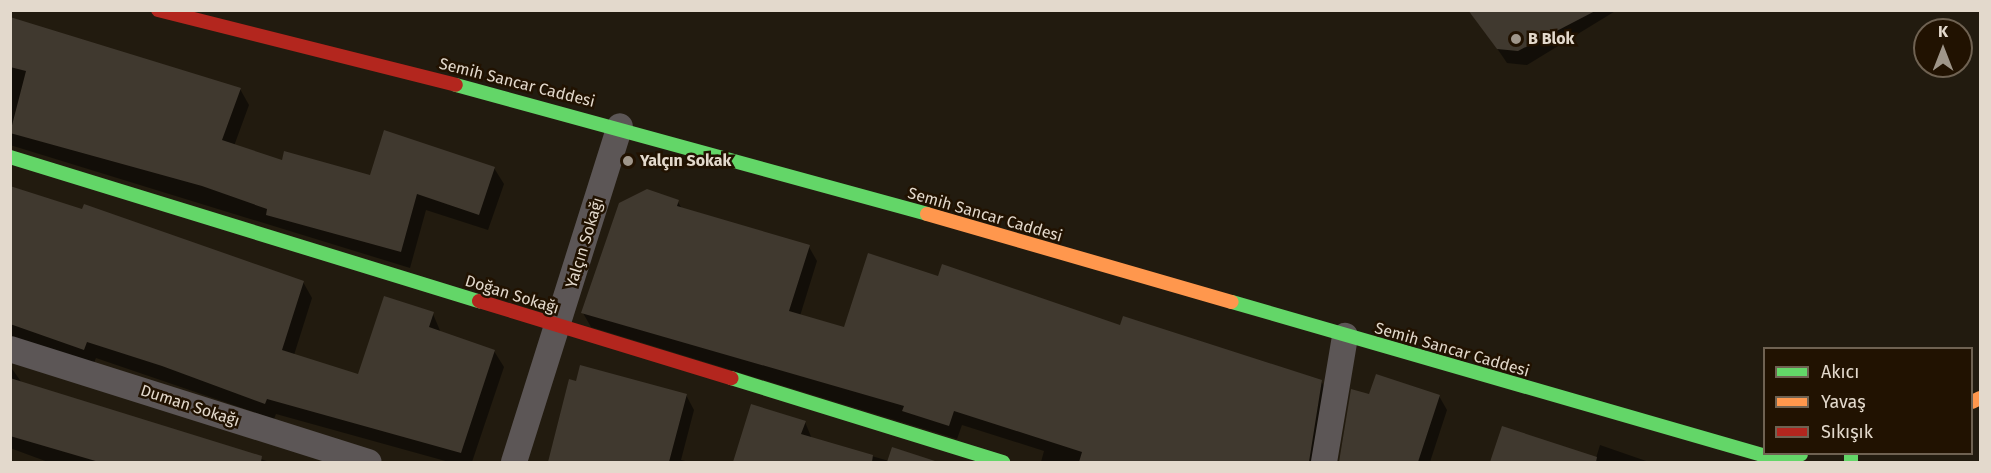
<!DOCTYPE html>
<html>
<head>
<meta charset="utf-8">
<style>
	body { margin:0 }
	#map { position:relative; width:1991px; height:473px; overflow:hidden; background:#221b0f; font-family:"Fira Sans",sans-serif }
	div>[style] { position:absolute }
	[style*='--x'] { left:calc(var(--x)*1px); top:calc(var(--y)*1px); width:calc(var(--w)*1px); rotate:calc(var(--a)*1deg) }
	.shadow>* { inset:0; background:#0007 }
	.building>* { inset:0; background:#40392f }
	.street>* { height:26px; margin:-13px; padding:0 13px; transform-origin:13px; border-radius:13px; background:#5c5656 }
	.fast>* { height:14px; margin:-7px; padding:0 7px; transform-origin:7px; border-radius:7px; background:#63d668 }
	.slow>* { height:14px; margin:-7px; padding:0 7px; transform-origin:7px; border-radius:7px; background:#ff974d }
	.jam>* { height:14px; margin:-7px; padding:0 7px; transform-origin:7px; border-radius:7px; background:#b3261e }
	.dots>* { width:16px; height:16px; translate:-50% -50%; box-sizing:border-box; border:3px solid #211201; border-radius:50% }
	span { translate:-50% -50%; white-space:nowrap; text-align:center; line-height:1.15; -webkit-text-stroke:5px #211201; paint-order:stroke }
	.poi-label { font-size:16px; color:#e3d9cc; font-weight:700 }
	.left { translate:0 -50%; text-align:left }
	.street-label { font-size:16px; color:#e3d9cc }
	.frame { position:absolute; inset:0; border:12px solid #e3d9cc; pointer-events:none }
	.legend { position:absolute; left:1763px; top:347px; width:210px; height:108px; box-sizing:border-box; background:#211201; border:2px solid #6f6252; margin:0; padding:8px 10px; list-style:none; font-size:18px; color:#e3d9cc }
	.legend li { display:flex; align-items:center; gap:12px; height:30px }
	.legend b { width:30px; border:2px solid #6f6252 }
	.north { position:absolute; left:1913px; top:18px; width:60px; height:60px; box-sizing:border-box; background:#211201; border:2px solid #6f6252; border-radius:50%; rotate:0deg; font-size:16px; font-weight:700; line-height:24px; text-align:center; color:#e3d9cc }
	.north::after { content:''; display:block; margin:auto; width:21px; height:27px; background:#9f968a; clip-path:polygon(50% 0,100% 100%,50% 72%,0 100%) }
</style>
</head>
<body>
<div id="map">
	<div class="shadow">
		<i style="clip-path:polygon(1471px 10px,1617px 10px,1527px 65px,1507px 63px)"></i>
		<i style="clip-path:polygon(10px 20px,240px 89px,249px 105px,234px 146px,283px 162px,371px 177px,494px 168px,504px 184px,488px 230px,426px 210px,410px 268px,10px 145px)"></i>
		<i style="clip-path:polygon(10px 187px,303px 282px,312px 298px,294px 355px,359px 376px,433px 314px,441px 333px,494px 351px,504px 367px,472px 462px,449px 462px,276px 414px,274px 419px,96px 358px,93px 365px,10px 355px)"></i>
		<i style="clip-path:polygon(678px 202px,682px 209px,809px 247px,817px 261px,800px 316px,845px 328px,939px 278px,1321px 381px,1330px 396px,1319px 462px,1041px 462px,1044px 451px,962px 425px,957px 439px,591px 327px,583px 313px)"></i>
		<i style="clip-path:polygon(10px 366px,22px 383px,270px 462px,48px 462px,10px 448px)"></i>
		<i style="clip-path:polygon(570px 381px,686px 395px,694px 410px,681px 460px,690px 462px,549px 462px)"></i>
		<i style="clip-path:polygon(1353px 391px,1370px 396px,1439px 396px,1447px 410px,1430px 462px,1341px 462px)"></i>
		<i style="clip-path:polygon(752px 406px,805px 422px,812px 439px,889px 461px,893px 449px,936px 462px,735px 462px)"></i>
		<i style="clip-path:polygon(1502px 428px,1596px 458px,1600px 445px,1649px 462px,1492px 462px)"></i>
	</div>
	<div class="building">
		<i style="clip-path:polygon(1468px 10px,1597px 10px,1518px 51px,1497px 49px)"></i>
		<i style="clip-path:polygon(10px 17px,241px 88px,222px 140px,282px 160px,284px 151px,370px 175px,384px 130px,495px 167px,479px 215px,417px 194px,401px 252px,266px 215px,267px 209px,202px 186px,10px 133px,26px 71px,10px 67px)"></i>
		<i style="clip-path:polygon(10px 186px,82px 209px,84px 204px,304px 281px,282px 350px,358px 374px,384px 296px,434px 312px,429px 327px,495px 350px,461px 453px,267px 399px,265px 404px,162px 366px,87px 342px,84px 350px,10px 324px)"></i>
		<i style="clip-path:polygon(647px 189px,679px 200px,677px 206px,810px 245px,789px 311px,844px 327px,868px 253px,938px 276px,942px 264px,1120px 325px,1123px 316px,1322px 380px,1309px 462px,1079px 462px,1082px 452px,954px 411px,949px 426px,902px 411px,904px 406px,581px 313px,619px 203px)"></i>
		<i style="clip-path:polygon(580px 365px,687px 394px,669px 462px,548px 462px,569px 379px,576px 381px)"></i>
		<i style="clip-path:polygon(1376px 374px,1440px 395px,1418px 462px,1339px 462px,1351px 389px,1369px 394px)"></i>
		<i style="clip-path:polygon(10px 378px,262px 456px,261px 462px,99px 462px,10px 436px)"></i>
		<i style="clip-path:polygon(751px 404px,806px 421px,801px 434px,873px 455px,872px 462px,733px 462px)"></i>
		<i style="clip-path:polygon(1502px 426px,1597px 457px,1596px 462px,1490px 462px)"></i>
		<i style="clip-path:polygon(892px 447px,938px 462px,887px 462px)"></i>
	</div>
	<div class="street">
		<i style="--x:10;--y:349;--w:376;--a:17.5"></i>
		<i style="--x:514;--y:462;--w:352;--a:-72.5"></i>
		<i style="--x:1324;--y:462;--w:128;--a:-80.5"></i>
	</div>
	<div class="fast">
		<i style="--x:456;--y:85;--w:488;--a:15.3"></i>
		<i style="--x:10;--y:157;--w:491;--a:17.1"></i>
		<i style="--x:1232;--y:302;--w:552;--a:16.1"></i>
		<i style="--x:1762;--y:455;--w:39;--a:-1"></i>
		<i style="--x:731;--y:378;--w:285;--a:17.2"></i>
		<i style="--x:1851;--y:454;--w:8;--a:90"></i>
	</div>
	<div class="slow">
		<i style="--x:927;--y:214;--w:317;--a:16.1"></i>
		<i style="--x:1972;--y:402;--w:9;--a:-27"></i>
	</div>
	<div class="jam">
		<i style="--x:158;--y:10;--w:307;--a:14.1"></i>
		<i style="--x:479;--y:301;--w:264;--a:17"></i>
	</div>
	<div class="dots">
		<i style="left:1516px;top:39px;background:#9f968a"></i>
		<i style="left:628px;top:161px;background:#9f968a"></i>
	</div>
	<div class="poi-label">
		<span class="left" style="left:1528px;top:39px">B Blok</span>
		<span class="left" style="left:640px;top:161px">Yalçın Sokak</span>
	</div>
	<div class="street-label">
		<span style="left:517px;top:83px;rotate:14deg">Semih Sancar Caddesi</span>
		<span style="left:985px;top:215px;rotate:16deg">Semih Sancar Caddesi</span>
		<span style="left:585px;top:243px;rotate:-73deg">Yalçın Sokağı</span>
		<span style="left:512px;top:295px;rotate:17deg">Doğan Sokağı</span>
		<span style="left:1452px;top:350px;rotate:16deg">Semih Sancar Caddesi</span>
		<span style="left:190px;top:406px;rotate:18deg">Duman Sokağı</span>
	</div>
	<div class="frame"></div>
	<ul class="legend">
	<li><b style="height:8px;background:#63d668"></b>Akıcı</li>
	<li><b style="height:8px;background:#ff974d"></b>Yavaş</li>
	<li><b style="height:8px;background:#b3261e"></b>Sıkışık</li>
	</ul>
	<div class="north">K</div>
</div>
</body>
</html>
